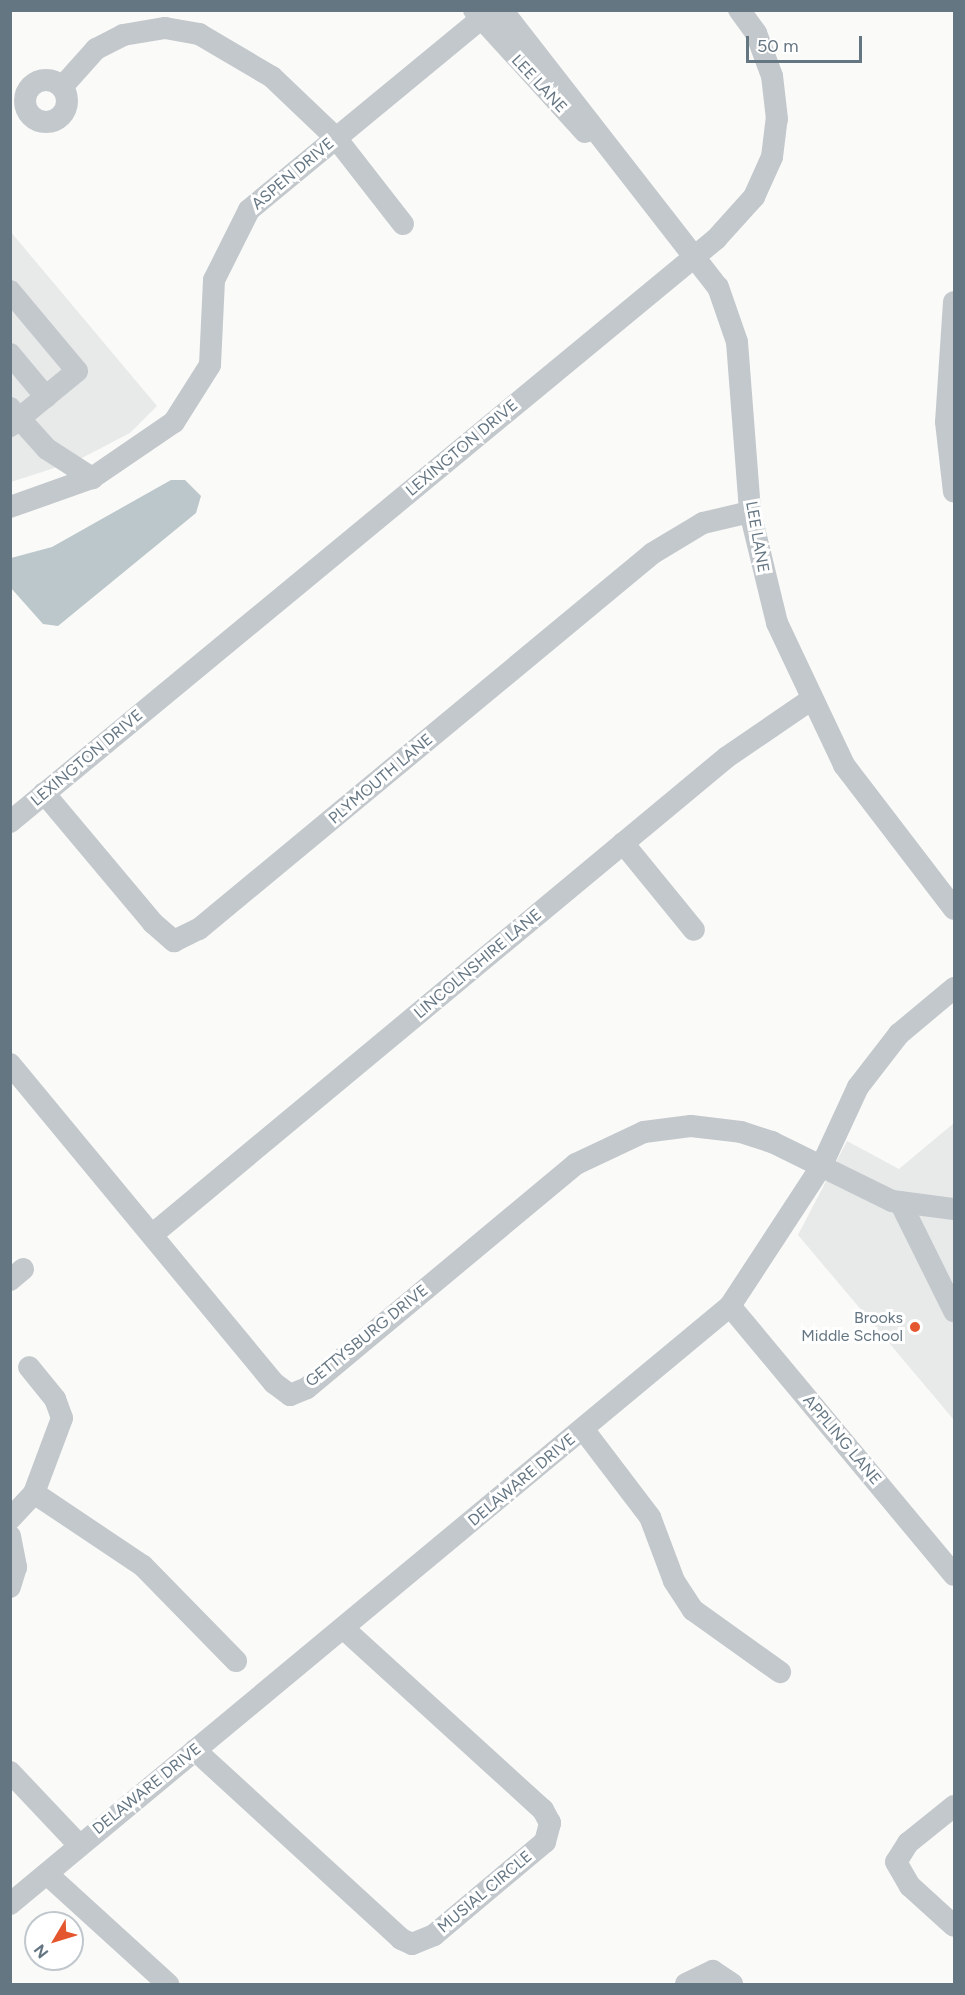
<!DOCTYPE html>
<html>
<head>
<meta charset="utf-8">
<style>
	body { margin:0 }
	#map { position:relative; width:965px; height:1995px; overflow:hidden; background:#fafaf8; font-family:Figtree,sans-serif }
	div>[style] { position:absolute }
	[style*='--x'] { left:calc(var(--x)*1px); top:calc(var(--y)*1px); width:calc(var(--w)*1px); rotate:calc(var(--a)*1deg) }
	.built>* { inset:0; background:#e8e9e9 }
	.water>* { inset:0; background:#bbc7cb }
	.minor>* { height:22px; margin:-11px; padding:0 11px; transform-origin:11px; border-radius:11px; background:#c3c8cc }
	.minor>.ring { margin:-11px; padding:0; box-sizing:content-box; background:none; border:22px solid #c3c8cc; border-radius:50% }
	.dots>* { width:16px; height:16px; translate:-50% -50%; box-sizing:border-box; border:3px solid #fff; border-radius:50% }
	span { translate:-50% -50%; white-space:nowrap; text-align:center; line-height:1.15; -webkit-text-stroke:6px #fff; paint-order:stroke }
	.street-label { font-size:16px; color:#657683 }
	.poi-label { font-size:16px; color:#657683 }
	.right { translate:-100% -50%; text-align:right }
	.frame { position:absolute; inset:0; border:12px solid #657683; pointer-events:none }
	.north { position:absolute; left:24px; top:1911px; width:60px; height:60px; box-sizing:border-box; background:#fff; border:2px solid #c1c8cd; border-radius:50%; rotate:232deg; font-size:16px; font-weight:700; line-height:24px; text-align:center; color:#657683 }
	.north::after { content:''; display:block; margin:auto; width:21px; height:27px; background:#e4572e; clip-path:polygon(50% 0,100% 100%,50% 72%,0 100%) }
	.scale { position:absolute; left:746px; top:36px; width:116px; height:27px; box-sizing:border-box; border:3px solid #657683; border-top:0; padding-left:8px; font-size:18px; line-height:21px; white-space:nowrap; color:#657683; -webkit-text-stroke:4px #fff; paint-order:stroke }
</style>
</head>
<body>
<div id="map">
	<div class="built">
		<i style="clip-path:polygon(10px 231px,157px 406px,130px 433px,76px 461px,11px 482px)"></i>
		<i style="clip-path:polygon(954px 1123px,954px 1420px,798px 1235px,847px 1141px,899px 1169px)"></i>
	</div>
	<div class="water">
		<i style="clip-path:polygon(171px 480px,185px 480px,201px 496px,196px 513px,58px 626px,43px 624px,11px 588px,11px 558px,52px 547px)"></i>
	</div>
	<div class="minor">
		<i style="--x:474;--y:10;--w:165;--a:47.7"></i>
		<i style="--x:502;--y:10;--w:351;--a:52.1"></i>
		<i style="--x:718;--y:287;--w:58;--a:70.9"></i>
		<i style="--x:737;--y:342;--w:170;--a:85.6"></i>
		<i style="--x:750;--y:512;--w:114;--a:76.3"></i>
		<i style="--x:777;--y:623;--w:157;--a:64.7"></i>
		<i style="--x:844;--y:765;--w:181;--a:52.6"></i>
		<i class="ring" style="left:25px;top:80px;width:20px;height:20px"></i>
		<i style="--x:62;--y:87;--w:51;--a:-48.2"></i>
		<i style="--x:96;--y:49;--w:30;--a:-27"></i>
		<i style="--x:123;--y:35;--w:43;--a:-9.5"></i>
		<i style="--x:165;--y:28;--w:35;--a:10"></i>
		<i style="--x:199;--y:34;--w:85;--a:30.5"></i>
		<i style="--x:272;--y:77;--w:88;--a:43.6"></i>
		<i style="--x:336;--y:138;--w:109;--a:52.1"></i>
		<i style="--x:10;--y:291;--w:104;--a:50.1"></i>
		<i style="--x:77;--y:371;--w:87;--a:140.6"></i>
		<i style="--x:954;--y:302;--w:120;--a:93.8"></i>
		<i style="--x:946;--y:422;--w:70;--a:83.5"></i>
		<i style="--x:10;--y:354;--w:56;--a:50.1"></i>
		<i style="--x:10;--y:408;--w:55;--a:47.9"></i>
		<i style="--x:47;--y:449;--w:54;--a:32.8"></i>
		<i style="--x:10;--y:507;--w:87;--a:-19.5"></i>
		<i style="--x:92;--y:478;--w:99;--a:-34.3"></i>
		<i style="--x:174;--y:422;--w:67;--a:-57.7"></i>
		<i style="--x:210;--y:365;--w:85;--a:-87.3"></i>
		<i style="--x:214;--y:280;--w:78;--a:-63.4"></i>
		<i style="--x:249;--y:210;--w:315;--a:-39.5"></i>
		<i style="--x:44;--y:793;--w:170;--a:50"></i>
		<i style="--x:153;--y:923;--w:28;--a:41"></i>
		<i style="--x:174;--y:941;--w:28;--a:-26"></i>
		<i style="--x:199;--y:929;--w:589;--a:-39.63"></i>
		<i style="--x:653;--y:553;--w:58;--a:-31"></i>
		<i style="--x:703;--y:523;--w:48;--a:-13.2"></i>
		<i style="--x:10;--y:822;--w:916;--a:-39.55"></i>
		<i style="--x:716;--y:239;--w:57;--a:-47.9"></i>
		<i style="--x:754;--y:197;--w:44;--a:-65.8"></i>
		<i style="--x:772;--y:157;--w:38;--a:-83"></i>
		<i style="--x:777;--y:119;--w:43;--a:-96.6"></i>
		<i style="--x:772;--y:76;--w:46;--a:-110.4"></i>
		<i style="--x:756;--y:33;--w:29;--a:-126"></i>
		<i style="--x:623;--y:843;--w:112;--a:50.8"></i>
		<i style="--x:10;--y:1064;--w:414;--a:50.4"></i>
		<i style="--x:274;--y:1383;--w:20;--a:37"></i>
		<i style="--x:290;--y:1395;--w:18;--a:-22"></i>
		<i style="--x:307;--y:1388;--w:350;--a:-39.8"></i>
		<i style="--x:576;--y:1164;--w:75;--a:-25.2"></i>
		<i style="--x:644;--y:1132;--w:47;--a:-7.3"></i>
		<i style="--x:691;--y:1126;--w:50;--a:6.8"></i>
		<i style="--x:741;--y:1132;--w:33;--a:18"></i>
		<i style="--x:772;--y:1142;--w:134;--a:26.2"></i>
		<i style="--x:892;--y:1201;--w:63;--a:7.4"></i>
		<i style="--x:900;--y:1202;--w:122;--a:63.6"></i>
		<i style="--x:153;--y:1234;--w:746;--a:-39.73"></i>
		<i style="--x:727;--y:757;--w:99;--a:-34.3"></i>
		<i style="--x:10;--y:1280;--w:17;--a:-40"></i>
		<i style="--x:730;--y:1306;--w:350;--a:50.2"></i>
		<i style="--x:583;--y:1429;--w:111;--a:52.7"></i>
		<i style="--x:650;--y:1517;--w:68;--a:69.4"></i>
		<i style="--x:674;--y:1581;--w:35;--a:57"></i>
		<i style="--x:693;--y:1610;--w:107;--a:35.5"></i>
		<i style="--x:34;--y:1493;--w:131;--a:33.8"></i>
		<i style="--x:143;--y:1566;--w:133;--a:45.6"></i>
		<i style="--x:10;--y:1519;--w:35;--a:-47"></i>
		<i style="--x:34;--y:1493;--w:80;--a:-69.5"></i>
		<i style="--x:62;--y:1418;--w:20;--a:-110"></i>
		<i style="--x:55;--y:1399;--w:41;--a:-129.1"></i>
		<i style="--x:10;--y:1536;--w:32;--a:79"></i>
		<i style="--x:16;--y:1567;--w:21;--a:107"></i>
		<i style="--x:195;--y:1750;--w:280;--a:42.5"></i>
		<i style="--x:401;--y:1939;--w:12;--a:24"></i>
		<i style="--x:412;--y:1944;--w:24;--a:-22"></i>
		<i style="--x:434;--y:1935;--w:145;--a:-40"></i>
		<i style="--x:545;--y:1842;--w:20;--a:-75"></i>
		<i style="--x:550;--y:1823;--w:15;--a:-118"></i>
		<i style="--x:543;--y:1810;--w:269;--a:-137.7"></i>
		<i style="--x:10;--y:1772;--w:100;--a:46.6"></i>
		<i style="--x:954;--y:1806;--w:59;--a:141.2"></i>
		<i style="--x:908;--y:1843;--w:22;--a:122"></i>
		<i style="--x:896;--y:1862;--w:28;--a:60"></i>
		<i style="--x:910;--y:1886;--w:59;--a:42.3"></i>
		<i style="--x:47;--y:1874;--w:164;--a:42.3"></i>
		<i style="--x:10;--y:1904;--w:936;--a:-39.71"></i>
		<i style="--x:730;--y:1306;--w:166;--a:-56.8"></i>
		<i style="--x:821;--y:1167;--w:88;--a:-65.2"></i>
		<i style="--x:858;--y:1087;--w:67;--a:-52.3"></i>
		<i style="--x:899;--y:1034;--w:72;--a:-39.9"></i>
		<i style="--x:686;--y:1984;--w:30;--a:-26"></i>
		<i style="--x:713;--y:1971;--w:23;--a:34"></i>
	</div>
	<div class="dots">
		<i style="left:915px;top:1327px;background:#e4572e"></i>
	</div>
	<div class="street-label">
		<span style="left:539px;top:84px;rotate:47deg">LEE LANE</span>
		<span style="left:293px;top:174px;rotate:-40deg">ASPEN DRIVE</span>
		<span style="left:462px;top:448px;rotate:-40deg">LEXINGTON DRIVE</span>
		<span style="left:757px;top:537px;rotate:80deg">LEE LANE</span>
		<span style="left:87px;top:758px;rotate:-40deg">LEXINGTON DRIVE</span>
		<span style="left:381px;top:779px;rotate:-40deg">PLYMOUTH LANE</span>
		<span style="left:478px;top:964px;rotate:-40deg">LINCOLNSHIRE LANE</span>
		<span style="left:367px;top:1336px;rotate:-39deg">GETTYSBURG DRIVE</span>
		<span style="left:842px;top:1440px;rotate:50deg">APPLING LANE</span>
		<span style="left:522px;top:1480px;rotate:-40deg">DELAWARE DRIVE</span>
		<span style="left:147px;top:1789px;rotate:-39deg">DELAWARE DRIVE</span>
		<span style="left:485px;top:1892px;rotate:-40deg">MUSIAL CIRCLE</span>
	</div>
	<div class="poi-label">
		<span class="right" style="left:903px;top:1327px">Brooks<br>Middle School</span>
	</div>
	<div class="frame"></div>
	<div class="north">N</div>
	<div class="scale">50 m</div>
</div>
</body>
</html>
